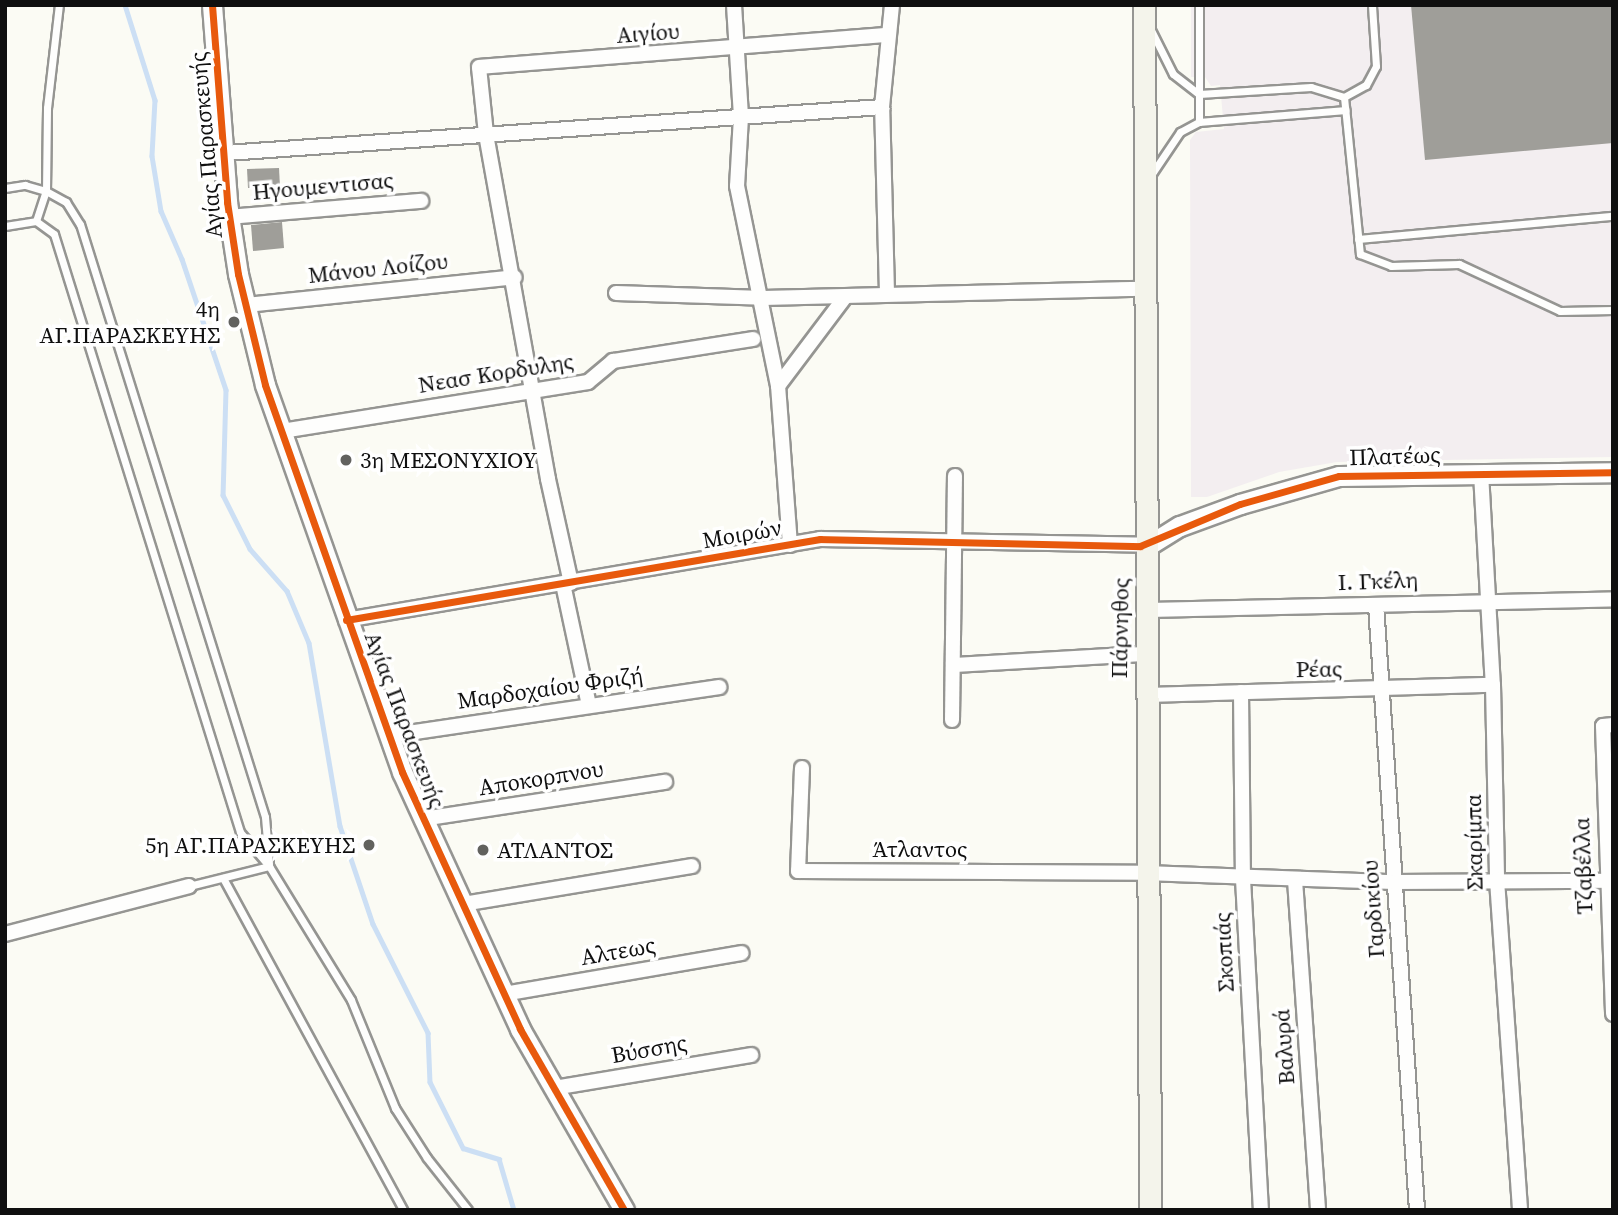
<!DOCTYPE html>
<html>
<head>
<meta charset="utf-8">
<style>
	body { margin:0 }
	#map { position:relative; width:1618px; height:1215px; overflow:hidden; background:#fbfbf4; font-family:"Source Serif 4",serif }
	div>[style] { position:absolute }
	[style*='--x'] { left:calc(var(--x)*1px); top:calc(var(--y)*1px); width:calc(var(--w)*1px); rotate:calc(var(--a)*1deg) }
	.industrial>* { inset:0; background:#f3eef0 }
	.stream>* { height:4.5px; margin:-2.25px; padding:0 2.25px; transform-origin:2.25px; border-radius:2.25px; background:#ccdff4 }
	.building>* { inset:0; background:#9f9e99 }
	.roads { filter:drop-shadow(2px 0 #959592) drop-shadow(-2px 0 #959592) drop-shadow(0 2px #959592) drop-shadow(0 -2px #959592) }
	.service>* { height:7px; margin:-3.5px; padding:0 3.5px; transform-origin:3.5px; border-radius:3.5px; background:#fefefd }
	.minor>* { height:14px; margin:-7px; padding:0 7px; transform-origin:7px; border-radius:7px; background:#fefefd }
	.tertiary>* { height:19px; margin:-9.5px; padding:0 9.5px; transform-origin:9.5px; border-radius:9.5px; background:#fefefd }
	.secondary>* { height:21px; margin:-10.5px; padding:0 10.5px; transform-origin:10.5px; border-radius:10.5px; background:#f4f4eb }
	.cycleway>* { height:7px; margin:-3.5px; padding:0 3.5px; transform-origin:3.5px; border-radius:3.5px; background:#e8590c }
	.dots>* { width:19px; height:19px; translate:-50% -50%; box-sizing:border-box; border:4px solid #fff; border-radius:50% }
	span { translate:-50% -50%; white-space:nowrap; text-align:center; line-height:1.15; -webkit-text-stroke:7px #fff; paint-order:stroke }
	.street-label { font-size:23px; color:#0f0f0f }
	.poi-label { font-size:23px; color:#0f0f0f }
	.right { translate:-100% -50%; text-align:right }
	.left { translate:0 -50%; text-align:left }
	.frame { position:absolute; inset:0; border:7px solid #0f0f0f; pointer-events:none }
</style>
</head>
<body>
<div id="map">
	<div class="industrial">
		<i style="clip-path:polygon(1191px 5px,1613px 5px,1613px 457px,1337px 462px,1279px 472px,1207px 497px,1191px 497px,1190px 140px,1196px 132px,1224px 129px,1220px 85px,1211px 86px,1205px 77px,1191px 77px)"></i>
	</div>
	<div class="stream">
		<i style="--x:125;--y:5;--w:100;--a:72.5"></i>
		<i style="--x:155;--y:100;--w:56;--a:93.1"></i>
		<i style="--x:152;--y:156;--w:56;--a:80.7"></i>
		<i style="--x:161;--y:211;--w:52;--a:66.4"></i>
		<i style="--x:182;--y:259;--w:138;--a:71.4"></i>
		<i style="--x:226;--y:390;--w:105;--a:91.6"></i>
		<i style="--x:223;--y:495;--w:60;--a:63.4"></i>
		<i style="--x:250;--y:549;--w:56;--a:48.6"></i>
		<i style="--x:287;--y:591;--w:56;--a:67.1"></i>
		<i style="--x:309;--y:643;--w:186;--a:80.4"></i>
		<i style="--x:340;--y:826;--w:103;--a:71.4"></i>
		<i style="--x:373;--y:924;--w:122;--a:63.2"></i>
		<i style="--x:428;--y:1033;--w:49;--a:87.7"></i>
		<i style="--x:430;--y:1082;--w:74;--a:63.4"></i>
		<i style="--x:463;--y:1148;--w:38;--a:17"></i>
		<i style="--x:499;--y:1159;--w:53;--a:73.6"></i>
	</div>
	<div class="building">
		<i style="clip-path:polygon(1411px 5px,1613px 5px,1613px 143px,1425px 160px)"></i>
		<i style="clip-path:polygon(279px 168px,280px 187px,248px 188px,247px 169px)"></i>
		<i style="clip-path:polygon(282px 222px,284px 248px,253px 251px,251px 225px)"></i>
	</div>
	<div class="roads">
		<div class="service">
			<i style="--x:1199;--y:5;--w:117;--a:90"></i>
			<i style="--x:1151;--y:30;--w:49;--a:63.4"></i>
			<i style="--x:1173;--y:74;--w:33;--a:38"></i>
			<i style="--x:1199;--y:94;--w:112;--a:-3.6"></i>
			<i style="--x:1311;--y:87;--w:34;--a:17"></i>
			<i style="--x:1344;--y:97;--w:158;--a:84.2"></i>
			<i style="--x:1360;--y:254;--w:33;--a:21"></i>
			<i style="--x:1391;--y:266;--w:68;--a:-1.7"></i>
			<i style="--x:1459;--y:264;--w:111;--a:25"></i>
			<i style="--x:1560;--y:311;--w:53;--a:-1.1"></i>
			<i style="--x:1344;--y:97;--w:25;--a:-29"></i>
			<i style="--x:1366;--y:85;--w:21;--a:-62"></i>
			<i style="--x:1376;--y:66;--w:61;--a:-93.8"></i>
			<i style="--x:1151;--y:175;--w:52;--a:-56"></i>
			<i style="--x:1180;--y:132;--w:21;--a:-28"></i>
			<i style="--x:1199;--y:122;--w:147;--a:-4.7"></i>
			<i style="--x:5;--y:188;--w:20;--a:-9"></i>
			<i style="--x:25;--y:185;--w:22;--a:16"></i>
			<i style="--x:46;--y:191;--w:23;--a:29"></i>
			<i style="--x:66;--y:202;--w:26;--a:58"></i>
			<i style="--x:80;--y:224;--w:621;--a:72.67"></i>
			<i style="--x:265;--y:817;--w:47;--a:85.1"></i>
			<i style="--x:36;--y:221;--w:32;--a:-72"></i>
			<i style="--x:46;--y:191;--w:83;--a:-89.3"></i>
			<i style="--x:47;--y:108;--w:104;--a:-83.4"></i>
			<i style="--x:5;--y:226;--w:31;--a:-9"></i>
			<i style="--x:36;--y:221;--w:22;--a:36"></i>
			<i style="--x:54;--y:234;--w:626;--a:72.72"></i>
			<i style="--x:240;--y:832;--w:45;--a:49.5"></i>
			<i style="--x:269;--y:866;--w:157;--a:58.5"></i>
			<i style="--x:351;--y:1000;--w:117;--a:67.8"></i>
			<i style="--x:395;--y:1108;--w:59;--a:57.4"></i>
			<i style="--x:427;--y:1158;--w:66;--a:51.7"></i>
			<i style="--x:1358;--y:239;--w:256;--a:-5.2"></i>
			<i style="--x:223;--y:878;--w:378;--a:61.5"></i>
			<i style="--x:189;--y:886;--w:82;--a:-14"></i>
		</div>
		<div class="minor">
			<i style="--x:734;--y:5;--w:112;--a:86.4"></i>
			<i style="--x:741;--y:117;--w:69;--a:93.3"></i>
			<i style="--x:737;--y:186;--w:204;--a:78.4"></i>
			<i style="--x:226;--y:153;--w:658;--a:-4.01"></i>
			<i style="--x:229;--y:217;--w:193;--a:-4.8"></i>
			<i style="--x:616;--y:293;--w:147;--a:1.9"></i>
			<i style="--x:763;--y:298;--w:381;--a:-1.4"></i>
			<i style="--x:887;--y:293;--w:186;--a:-91.5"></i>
			<i style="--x:882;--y:107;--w:102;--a:-84.4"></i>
			<i style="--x:246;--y:305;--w:270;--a:-5.9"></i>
			<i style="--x:282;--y:431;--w:310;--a:-9.1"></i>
			<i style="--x:588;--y:382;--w:33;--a:-40"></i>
			<i style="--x:613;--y:361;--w:142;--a:-8.9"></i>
			<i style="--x:1481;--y:473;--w:212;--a:86.8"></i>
			<i style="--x:1493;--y:685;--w:195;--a:88.8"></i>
			<i style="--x:1497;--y:880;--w:331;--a:86"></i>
			<i style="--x:790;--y:545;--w:159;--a:-94.3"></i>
			<i style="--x:778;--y:386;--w:111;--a:-53"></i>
			<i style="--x:571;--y:583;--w:107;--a:-102.5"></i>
			<i style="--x:548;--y:479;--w:351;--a:-100.2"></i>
			<i style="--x:486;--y:134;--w:67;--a:-96"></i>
			<i style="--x:479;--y:67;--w:410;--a:-4.5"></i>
			<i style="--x:563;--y:584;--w:124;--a:77.9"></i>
			<i style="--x:1376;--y:605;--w:606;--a:86.12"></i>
			<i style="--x:1145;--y:610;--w:468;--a:-1.3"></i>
			<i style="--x:346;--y:620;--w:481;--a:-9.7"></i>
			<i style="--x:820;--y:539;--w:329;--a:1"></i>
			<i style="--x:953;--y:665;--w:192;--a:-3.3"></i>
			<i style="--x:1241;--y:692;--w:187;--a:89.4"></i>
			<i style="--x:1243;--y:879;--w:331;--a:86.9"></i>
			<i style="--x:1146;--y:695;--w:347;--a:-1.7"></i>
			<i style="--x:952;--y:720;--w:244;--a:-89.3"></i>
			<i style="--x:1613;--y:725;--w:10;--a:174"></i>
			<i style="--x:1603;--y:726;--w:288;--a:88"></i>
			<i style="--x:388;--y:736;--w:335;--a:-8.4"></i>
			<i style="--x:802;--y:768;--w:103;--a:92.2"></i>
			<i style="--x:798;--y:871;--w:347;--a:0.3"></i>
			<i style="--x:1145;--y:873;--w:249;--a:2.1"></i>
			<i style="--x:1394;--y:882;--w:219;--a:-0.3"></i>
			<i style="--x:422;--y:819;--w:246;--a:-8.7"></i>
			<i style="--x:1295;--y:880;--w:331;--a:86"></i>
			<i style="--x:463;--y:904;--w:232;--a:-9.4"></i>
			<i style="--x:5;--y:934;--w:190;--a:-14.6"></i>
			<i style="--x:504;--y:994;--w:241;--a:-9.8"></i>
			<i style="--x:554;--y:1088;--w:200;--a:-9.5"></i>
		</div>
		<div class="tertiary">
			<i style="--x:212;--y:5;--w:198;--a:85.6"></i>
			<i style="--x:227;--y:202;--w:73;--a:81.3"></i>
			<i style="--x:238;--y:274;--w:114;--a:76.3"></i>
			<i style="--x:265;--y:385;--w:411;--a:70.5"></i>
			<i style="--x:402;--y:772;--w:283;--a:65.3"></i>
			<i style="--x:520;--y:1029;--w:209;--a:60.1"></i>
			<i style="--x:1149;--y:545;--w:36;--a:-32"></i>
			<i style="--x:1180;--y:526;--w:64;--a:-20.1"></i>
			<i style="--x:1240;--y:504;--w:103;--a:-15.8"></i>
			<i style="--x:1339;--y:476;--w:274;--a:-0.8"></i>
		</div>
		<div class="secondary">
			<i style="--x:1144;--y:5;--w:1205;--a:89.71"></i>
		</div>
	</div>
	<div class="cycleway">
		<i style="--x:212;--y:5;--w:198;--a:85.6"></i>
		<i style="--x:227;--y:202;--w:73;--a:81.3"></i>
		<i style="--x:238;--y:274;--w:114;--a:76.3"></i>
		<i style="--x:265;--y:385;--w:411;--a:70.5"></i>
		<i style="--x:402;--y:772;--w:283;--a:65.3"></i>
		<i style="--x:520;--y:1029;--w:209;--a:60.1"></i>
		<i style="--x:346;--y:620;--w:481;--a:-9.7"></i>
		<i style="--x:820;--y:539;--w:320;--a:1.3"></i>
		<i style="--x:1140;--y:546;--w:108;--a:-22.8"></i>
		<i style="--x:1240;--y:504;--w:103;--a:-15.8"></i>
		<i style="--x:1339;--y:476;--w:274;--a:-0.8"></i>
	</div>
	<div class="dots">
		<i style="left:234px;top:322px;background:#62625f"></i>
		<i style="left:346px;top:460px;background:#62625f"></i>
		<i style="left:369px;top:845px;background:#62625f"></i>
		<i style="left:483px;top:850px;background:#62625f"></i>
	</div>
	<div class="street-label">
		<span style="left:648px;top:33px;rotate:-4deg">Αιγίου</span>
		<span style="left:206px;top:145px;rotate:-95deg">Αγίας Παρασκευής</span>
		<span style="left:323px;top:186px;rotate:-5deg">Ηγουμεντισας</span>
		<span style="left:378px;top:268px;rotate:-6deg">Μάνου Λοίζου</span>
		<span style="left:496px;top:373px;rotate:-9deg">Νεασ Κορδυλης</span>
		<span style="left:1395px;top:456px;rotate:-2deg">Πλατέως</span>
		<span style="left:742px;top:534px;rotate:-10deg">Μοιρών</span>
		<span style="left:1378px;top:581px;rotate:-2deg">Ι. Γκέλη</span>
		<span style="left:1120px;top:628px;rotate:-89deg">Πάρνηθος</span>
		<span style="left:1319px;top:669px;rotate:-1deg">Ρέας</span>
		<span style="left:550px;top:688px;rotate:-8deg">Μαρδοχαίου Φριζή</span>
		<span style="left:405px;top:720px;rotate:69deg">Αγίας Παρασκευής</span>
		<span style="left:541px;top:778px;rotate:-9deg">Αποκορπνου</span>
		<span style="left:1474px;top:842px;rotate:-91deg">Σκαρίμπα</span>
		<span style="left:920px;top:849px">Άτλαντος</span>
		<span style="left:1583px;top:866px;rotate:-92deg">Τζαβέλλα</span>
		<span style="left:1373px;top:909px;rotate:-94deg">Γαρδικίου</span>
		<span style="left:618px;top:951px;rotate:-10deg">Αλτεως</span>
		<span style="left:1224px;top:952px;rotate:-93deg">Σκοπιάς</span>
		<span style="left:1284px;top:1047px;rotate:-94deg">Βαλυρά</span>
		<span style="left:649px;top:1049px;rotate:-10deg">Βύσσης</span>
	</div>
	<div class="poi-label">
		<span class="right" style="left:220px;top:322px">4η<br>ΑΓ.ΠΑΡΑΣΚΕΥΗΣ</span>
		<span class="left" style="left:360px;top:460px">3η ΜΕΣΟΝΥΧΙΟΥ</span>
		<span class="right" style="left:355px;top:845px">5η ΑΓ.ΠΑΡΑΣΚΕΥΗΣ</span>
		<span class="left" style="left:497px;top:850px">ΑΤΛΑΝΤΟΣ</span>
	</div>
	<div class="frame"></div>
</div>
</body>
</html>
